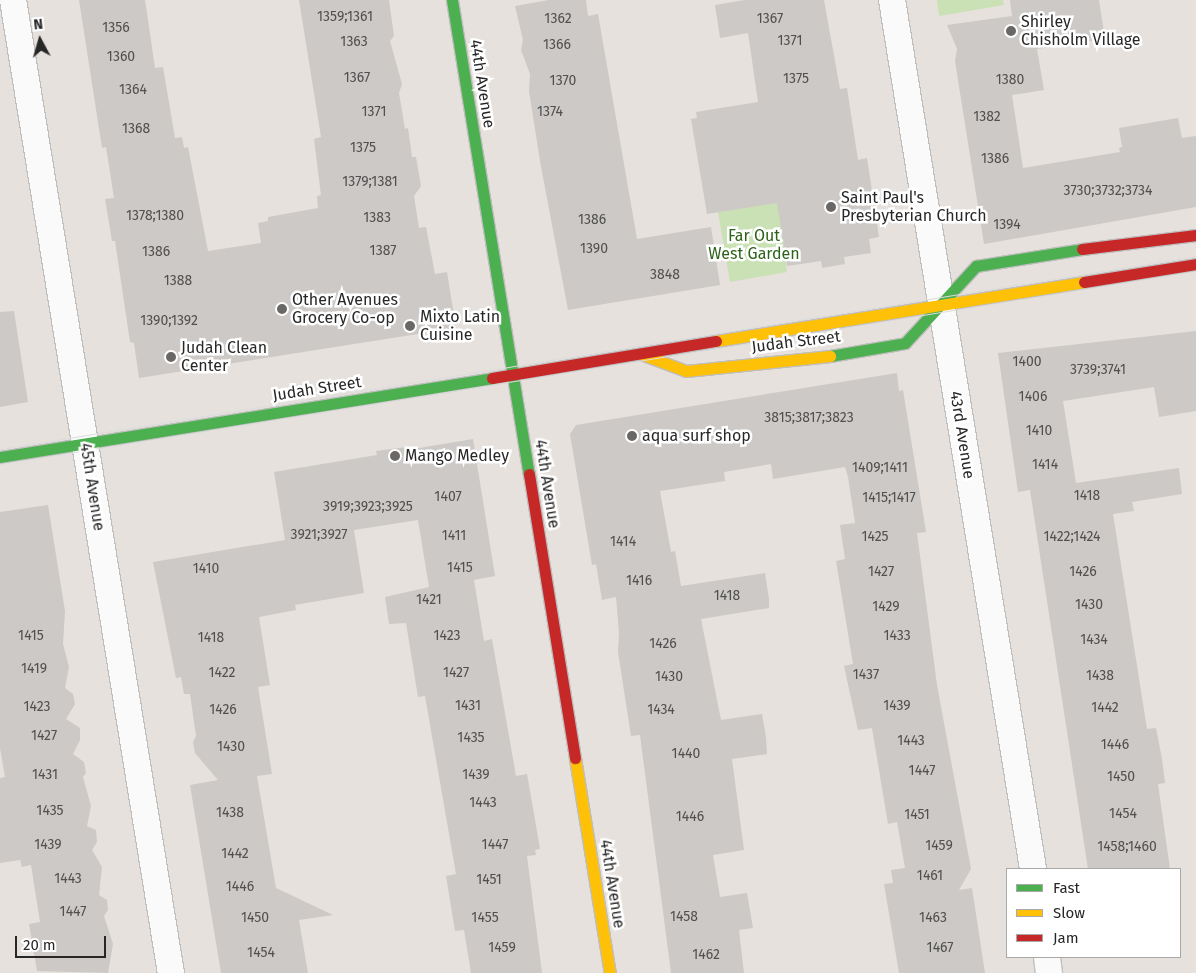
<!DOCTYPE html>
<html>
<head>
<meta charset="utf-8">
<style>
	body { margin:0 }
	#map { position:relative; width:1196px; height:973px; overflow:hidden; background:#e6e1dc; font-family:"Fira Sans",sans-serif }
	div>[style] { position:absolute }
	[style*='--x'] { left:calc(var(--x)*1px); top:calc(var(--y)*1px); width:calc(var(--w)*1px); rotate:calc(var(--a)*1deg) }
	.green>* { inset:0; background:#c9e1b4 }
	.building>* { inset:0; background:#ccc9c6 }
	.roads { filter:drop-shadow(1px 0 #bfbebe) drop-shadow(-1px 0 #bfbebe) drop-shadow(0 1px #bfbebe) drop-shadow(0 -1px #bfbebe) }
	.street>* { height:26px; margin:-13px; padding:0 13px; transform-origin:13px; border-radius:13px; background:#fbfafa }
	.fast>* { height:11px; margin:-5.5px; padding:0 5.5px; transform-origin:5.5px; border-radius:5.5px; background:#4caf50 }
	.slow>* { height:11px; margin:-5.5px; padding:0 5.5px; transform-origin:5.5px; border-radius:5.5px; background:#ffc107 }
	.jam>* { height:11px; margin:-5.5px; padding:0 5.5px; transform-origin:5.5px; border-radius:5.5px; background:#c62828 }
	.tram>* { height:1px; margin:-0.5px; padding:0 0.5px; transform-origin:0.5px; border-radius:0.5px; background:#dcdcdd }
	.dots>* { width:14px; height:14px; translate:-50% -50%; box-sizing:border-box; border:2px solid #fff; border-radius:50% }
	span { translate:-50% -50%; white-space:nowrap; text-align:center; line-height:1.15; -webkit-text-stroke:5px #fff; paint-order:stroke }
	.number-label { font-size:14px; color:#515050 }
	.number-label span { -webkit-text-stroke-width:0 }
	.poi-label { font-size:16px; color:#272727 }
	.left { translate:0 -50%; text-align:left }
	.street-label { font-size:16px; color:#272727 }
	.park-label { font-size:16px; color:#2c6219 }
	.legend { position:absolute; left:1006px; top:868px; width:175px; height:90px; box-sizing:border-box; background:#fff; border:1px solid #a9a9a9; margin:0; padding:6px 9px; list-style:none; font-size:15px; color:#272727 }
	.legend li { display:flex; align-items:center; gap:10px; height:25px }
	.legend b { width:25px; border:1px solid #a9a9a9 }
	.north { position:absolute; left:15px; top:15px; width:50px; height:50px; -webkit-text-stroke:4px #fff; paint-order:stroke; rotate:354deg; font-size:14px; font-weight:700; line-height:20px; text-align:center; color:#272727 }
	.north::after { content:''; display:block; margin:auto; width:18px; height:22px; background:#272727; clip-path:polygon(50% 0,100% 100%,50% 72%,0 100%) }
	.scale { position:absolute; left:15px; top:936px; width:91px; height:22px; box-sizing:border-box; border:2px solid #272727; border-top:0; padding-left:6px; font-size:15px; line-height:18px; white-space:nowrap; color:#272727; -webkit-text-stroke:4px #fff; paint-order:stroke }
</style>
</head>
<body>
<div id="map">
	<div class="green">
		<i style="clip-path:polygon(937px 0,1003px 0,1004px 5px,939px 16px)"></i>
		<i style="clip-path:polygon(786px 201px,783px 239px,787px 272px,730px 282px,718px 212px)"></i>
	</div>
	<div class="building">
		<i style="clip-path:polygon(79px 0,145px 0,155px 68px,163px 67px,175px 138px,182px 137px,184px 148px,188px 147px,208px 251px,261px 243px,258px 223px,268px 221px,268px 217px,318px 208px,317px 196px,321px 195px,314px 139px,321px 137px,299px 0,389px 0,394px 36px,390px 41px,402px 84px,399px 93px,405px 129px,408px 128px,412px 157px,416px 157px,421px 186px,414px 196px,419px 228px,426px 227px,435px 274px,447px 272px,456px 328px,139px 378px,134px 343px,130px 342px,115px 241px,112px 241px,105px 199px,114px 198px,106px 147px,102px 148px)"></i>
		<i style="clip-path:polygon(549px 0,586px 0,588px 16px,598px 14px,637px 239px,711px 227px,720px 285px,568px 310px,540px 161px,529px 91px,530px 74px,521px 50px,523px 40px,515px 6px)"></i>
		<i style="clip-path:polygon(745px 0,824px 0,840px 89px,847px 88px,858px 160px,867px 158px,879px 237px,869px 239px,871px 253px,844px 257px,845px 264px,822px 268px,821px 261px,787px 266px,777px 203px,707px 214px,691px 119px,697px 118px,696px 112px,758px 102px,748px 33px,720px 38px,715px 5px)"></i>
		<i style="clip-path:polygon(1010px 0,1099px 0,1105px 39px,1037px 49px,1044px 90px,1012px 95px,1023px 168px,1120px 152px,1119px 148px,1122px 147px,1119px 128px,1178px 118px,1182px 138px,1196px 136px,1196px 207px,984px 244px,955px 61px,957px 49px,947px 25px,1012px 16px)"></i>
		<i style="clip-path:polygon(14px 311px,28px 402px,0 407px,0 312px)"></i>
		<i style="clip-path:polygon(1196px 331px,1196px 411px,1159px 417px,1154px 387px,1063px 401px,1076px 483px,1179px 468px,1182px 494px,1132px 502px,1134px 511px,1113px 514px,1147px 729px,1156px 728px,1162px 759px,1165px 783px,1158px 784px,1170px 869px,1088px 869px,1030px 490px,1018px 492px,998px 353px)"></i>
		<i style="clip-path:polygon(897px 373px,899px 391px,903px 390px,926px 532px,917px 533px,937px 685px,971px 869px,959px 890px,972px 888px,985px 973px,899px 973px,884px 884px,893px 883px,891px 870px,905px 868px,897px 822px,888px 824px,872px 728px,858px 730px,844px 666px,853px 664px,836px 561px,845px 559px,840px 525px,855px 523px,848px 477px,845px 467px,773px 479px,771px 464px,724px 472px,725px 481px,660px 491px,671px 552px,675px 551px,681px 586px,765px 573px,769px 599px,769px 608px,701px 619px,721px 720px,762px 714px,766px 737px,767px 754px,732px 759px,744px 850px,713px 855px,720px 897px,747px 893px,753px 928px,739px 930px,744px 973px,671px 973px,640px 735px,631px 736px,618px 652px,619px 633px,616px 597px,602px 600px,596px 564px,592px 565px,570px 434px,576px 425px)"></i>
		<i style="clip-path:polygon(473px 439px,495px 576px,474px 580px,484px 641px,492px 639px,516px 776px,527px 774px,533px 808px,540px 849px,535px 850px,536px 855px,527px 856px,542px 973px,471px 973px,464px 930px,455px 931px,446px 876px,456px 874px,425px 696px,418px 697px,406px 623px,389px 624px,385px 597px,429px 587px,418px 520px,354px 530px,364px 593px,295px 605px,296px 610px,259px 617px,270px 685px,258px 687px,272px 774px,257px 776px,276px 888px,333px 915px,299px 920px,308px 973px,221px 973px,190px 785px,218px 780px,195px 753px,193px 742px,196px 736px,190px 694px,184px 694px,181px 677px,176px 678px,153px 562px,285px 540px,274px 472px,377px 455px,376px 451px,407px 447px,407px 450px)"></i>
		<i style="clip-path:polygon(48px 505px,65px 611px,63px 644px,69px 667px,65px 688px,73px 694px,75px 704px,66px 719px,80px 728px,80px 740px,73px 754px,84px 762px,86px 773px,83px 777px,91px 806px,87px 826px,96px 830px,97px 842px,92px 850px,102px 867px,99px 895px,107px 900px,108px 910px,104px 916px,113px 944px,108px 973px,37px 971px,29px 924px,40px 922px,31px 865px,22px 867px,20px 860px,0 863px,0 778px,5px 777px,0 748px,0 512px)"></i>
	</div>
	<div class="roads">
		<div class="street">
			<i style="--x:13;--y:0;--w:986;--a:80.78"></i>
			<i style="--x:892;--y:0;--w:880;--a:80.78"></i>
			<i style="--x:1047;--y:957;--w:16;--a:83"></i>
		</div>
		<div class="fast">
			<i style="--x:452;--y:0;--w:480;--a:80.8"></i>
			<i style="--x:830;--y:356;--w:76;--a:-9.8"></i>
			<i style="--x:905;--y:343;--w:105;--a:-47.3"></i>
			<i style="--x:976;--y:266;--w:107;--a:-9.1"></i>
			<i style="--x:0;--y:457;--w:498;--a:-9.1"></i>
		</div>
		<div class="slow">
			<i style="--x:716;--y:341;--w:373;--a:-9.1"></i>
			<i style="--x:641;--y:354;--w:48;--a:20.7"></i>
			<i style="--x:686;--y:371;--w:145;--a:-5.9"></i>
			<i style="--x:575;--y:758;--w:218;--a:80.8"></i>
		</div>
		<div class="jam">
			<i style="--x:1082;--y:249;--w:115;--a:-7"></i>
			<i style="--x:1084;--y:282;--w:113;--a:-9.1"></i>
			<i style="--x:492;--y:378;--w:227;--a:-9.4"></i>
			<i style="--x:529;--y:474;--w:288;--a:80.8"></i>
		</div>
	</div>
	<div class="tram">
		<i style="--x:0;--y:449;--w:1211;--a:-9.17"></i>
		<i style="--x:0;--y:464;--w:1211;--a:-9.17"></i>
	</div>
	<div class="dots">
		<i style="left:1011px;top:31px;background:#6a6866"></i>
		<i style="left:831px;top:207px;background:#6a6866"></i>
		<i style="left:282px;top:309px;background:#6a6866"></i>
		<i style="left:410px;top:326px;background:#6a6866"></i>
		<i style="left:171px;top:357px;background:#6a6866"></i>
		<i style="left:632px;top:436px;background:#6a6866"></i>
		<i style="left:395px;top:456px;background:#6a6866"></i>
	</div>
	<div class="number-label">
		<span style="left:345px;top:17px">1359;1361</span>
		<span style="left:558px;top:19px">1362</span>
		<span style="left:770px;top:19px">1367</span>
		<span style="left:116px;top:28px">1356</span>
		<span style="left:790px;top:41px">1371</span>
		<span style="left:354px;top:42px">1363</span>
		<span style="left:557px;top:45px">1366</span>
		<span style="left:121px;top:57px">1360</span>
		<span style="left:357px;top:78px">1367</span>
		<span style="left:796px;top:79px">1375</span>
		<span style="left:1010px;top:80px">1380</span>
		<span style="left:563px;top:81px">1370</span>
		<span style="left:133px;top:90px">1364</span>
		<span style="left:374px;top:112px">1371</span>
		<span style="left:550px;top:112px">1374</span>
		<span style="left:987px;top:117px">1382</span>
		<span style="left:136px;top:129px">1368</span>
		<span style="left:363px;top:148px">1375</span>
		<span style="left:995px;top:159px">1386</span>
		<span style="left:370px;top:182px">1379;1381</span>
		<span style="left:1108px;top:191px">3730;3732;3734</span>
		<span style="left:155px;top:216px">1378;1380</span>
		<span style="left:377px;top:218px">1383</span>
		<span style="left:592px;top:220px">1386</span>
		<span style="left:1007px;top:225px">1394</span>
		<span style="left:594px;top:249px">1390</span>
		<span style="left:383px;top:251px">1387</span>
		<span style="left:156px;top:252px">1386</span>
		<span style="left:665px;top:275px">3848</span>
		<span style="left:178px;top:281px">1388</span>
		<span style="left:169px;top:321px">1390;1392</span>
		<span style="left:1027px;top:362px">1400</span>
		<span style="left:1098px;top:370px">3739;3741</span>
		<span style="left:1033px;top:397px">1406</span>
		<span style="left:809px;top:418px">3815;3817;3823</span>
		<span style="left:1039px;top:431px">1410</span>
		<span style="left:1045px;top:465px">1414</span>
		<span style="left:880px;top:468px">1409;1411</span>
		<span style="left:1087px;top:496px">1418</span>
		<span style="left:448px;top:497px">1407</span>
		<span style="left:889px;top:498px">1415;1417</span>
		<span style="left:368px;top:507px">3919;3923;3925</span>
		<span style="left:319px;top:535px">3921;3927</span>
		<span style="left:454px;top:536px">1411</span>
		<span style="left:875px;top:537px">1425</span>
		<span style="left:1072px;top:537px">1422;1424</span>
		<span style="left:623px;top:542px">1414</span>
		<span style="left:460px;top:568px">1415</span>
		<span style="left:206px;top:569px">1410</span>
		<span style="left:881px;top:572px">1427</span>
		<span style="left:1083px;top:572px">1426</span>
		<span style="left:639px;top:581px">1416</span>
		<span style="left:727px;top:596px">1418</span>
		<span style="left:429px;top:600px">1421</span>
		<span style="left:1089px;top:605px">1430</span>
		<span style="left:886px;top:607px">1429</span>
		<span style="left:31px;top:636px">1415</span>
		<span style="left:447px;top:636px">1423</span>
		<span style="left:897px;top:636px">1433</span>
		<span style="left:211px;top:638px">1418</span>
		<span style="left:1094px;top:640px">1434</span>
		<span style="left:663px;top:644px">1426</span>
		<span style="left:34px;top:669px">1419</span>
		<span style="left:222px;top:673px">1422</span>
		<span style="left:456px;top:673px">1427</span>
		<span style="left:866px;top:675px">1437</span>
		<span style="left:1100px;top:676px">1438</span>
		<span style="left:669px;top:677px">1430</span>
		<span style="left:468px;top:706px">1431</span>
		<span style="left:897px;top:706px">1439</span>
		<span style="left:37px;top:707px">1423</span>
		<span style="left:1105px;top:708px">1442</span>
		<span style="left:223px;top:710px">1426</span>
		<span style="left:661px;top:710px">1434</span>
		<span style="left:44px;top:736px">1427</span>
		<span style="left:471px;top:738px">1435</span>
		<span style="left:911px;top:741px">1443</span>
		<span style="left:1115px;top:745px">1446</span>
		<span style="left:231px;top:747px">1430</span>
		<span style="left:686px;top:754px">1440</span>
		<span style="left:922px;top:771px">1447</span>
		<span style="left:45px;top:775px">1431</span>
		<span style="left:476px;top:775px">1439</span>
		<span style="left:1121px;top:777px">1450</span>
		<span style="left:483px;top:803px">1443</span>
		<span style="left:50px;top:811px">1435</span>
		<span style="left:230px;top:813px">1438</span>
		<span style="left:1123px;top:814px">1454</span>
		<span style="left:917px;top:815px">1451</span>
		<span style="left:690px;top:817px">1446</span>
		<span style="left:48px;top:845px">1439</span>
		<span style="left:495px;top:845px">1447</span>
		<span style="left:939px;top:846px">1459</span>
		<span style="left:1127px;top:847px">1458;1460</span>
		<span style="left:235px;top:854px">1442</span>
		<span style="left:930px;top:876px">1461</span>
		<span style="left:68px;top:879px">1443</span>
		<span style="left:489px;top:880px">1451</span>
		<span style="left:240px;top:887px">1446</span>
		<span style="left:73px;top:912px">1447</span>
		<span style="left:684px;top:917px">1458</span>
		<span style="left:255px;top:918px">1450</span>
		<span style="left:485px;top:918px">1455</span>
		<span style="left:933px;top:918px">1463</span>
		<span style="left:502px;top:948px">1459</span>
		<span style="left:940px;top:948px">1467</span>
		<span style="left:261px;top:953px">1454</span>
		<span style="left:706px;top:955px">1462</span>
	</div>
	<div class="poi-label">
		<span class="left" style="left:1021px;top:31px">Shirley<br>Chisholm Village</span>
		<span class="left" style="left:841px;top:207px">Saint Paul's<br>Presbyterian Church</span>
		<span class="left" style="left:292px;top:309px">Other Avenues<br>Grocery Co-op</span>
		<span class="left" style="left:420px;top:326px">Mixto Latin<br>Cuisine</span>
		<span class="left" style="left:181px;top:357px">Judah Clean<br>Center</span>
		<span class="left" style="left:642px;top:436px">aqua surf shop</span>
		<span class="left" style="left:405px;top:456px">Mango Medley</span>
	</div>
	<div class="street-label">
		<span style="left:482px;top:84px;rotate:81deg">44th Avenue</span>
		<span style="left:796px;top:342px;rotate:-7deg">Judah Street</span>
		<span style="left:317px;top:389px;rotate:-9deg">Judah Street</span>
		<span style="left:962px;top:435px;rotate:81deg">43rd Avenue</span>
		<span style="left:547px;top:484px;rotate:81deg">44th Avenue</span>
		<span style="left:92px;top:487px;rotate:81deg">45th Avenue</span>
		<span style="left:612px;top:884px;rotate:81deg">44th Avenue</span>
	</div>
	<div class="park-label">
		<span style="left:754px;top:245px">Far Out<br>West Garden</span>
	</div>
	<ul class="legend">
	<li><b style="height:6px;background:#4caf50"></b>Fast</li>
	<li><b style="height:6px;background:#ffc107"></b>Slow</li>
	<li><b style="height:6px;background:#c62828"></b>Jam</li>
	</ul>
	<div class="north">N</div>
	<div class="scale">20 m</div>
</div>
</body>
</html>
